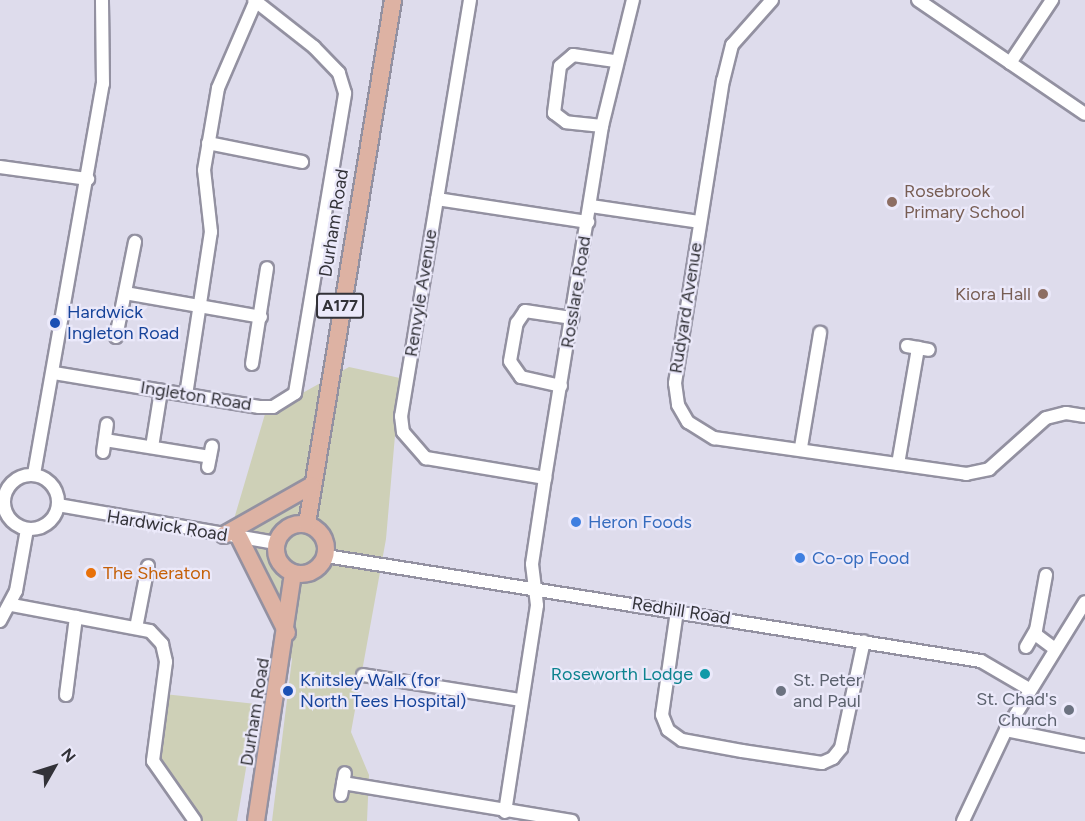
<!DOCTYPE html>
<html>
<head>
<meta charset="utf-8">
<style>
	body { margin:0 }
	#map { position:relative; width:1085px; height:821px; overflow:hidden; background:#dedcec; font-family:Figtree,sans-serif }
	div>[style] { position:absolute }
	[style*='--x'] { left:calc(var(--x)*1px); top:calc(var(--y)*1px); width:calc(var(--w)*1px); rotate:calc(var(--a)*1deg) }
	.green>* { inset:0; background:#ced0b7 }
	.roads { filter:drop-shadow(2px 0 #9391a1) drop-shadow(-2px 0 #9391a1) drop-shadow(0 2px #9391a1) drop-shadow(0 -2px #9391a1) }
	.minor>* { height:12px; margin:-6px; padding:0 6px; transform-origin:6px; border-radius:6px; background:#fff }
	.minor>.ring { margin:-6px; padding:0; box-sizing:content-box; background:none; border:12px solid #fff; border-radius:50% }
	.major>* { height:16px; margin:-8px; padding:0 8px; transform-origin:8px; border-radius:8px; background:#ddb2a3 }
	.major>.ring { margin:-8px; padding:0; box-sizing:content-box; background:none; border:16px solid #ddb2a3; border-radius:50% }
	.dots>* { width:16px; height:16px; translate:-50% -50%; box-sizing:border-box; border:3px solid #ebe9fa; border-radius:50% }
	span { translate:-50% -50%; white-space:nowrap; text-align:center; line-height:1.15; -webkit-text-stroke:4.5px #ebe9fa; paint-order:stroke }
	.shield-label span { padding:2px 4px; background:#ebe9fa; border:2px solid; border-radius:4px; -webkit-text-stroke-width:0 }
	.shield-label { font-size:16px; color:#323238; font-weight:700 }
	.education-label { font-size:18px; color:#785e54 }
	.left { translate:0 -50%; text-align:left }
	.right { translate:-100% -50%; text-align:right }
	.street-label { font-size:18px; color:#323238 }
	.transit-label { font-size:18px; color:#164399 }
	.shop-label { font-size:18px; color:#366cbe }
	.food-label { font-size:18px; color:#c56008 }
	.culture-label { font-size:18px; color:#0d838f }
	.worship-label { font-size:18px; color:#5b616d }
	.north { position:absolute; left:24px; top:737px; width:60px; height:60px; -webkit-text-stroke:4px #ebe9fa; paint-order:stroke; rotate:51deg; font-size:16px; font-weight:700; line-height:24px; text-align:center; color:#323238 }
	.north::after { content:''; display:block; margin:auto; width:21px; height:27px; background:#323238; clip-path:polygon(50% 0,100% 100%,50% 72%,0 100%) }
</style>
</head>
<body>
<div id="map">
	<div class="green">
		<i style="clip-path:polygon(349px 367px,400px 378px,386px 539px,351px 732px,369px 775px,367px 821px,272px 821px,292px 659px,229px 536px,265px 414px)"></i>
		<i style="clip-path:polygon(164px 694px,257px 704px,237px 821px,202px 821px,158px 764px)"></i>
	</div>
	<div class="roads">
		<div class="minor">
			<i style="--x:470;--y:0;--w:422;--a:99.4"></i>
			<i style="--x:401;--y:416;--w:16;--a:83"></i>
			<i style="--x:403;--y:432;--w:35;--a:49"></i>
			<i style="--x:426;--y:458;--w:121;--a:9.5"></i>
			<i style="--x:772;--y:0;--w:60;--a:131.6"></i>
			<i style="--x:732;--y:45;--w:36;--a:104"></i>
			<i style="--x:723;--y:80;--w:307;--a:99"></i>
			<i style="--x:675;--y:383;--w:22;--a:82"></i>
			<i style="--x:678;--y:405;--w:20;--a:60"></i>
			<i style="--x:688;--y:422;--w:31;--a:32"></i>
			<i style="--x:714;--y:438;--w:255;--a:8.1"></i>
			<i style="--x:966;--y:474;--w:24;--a:-12"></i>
			<i style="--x:989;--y:469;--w:76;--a:-41.8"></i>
			<i style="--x:1046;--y:418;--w:21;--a:-14"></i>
			<i style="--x:1066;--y:413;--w:19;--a:9"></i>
			<i style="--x:918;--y:0;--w:202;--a:34.3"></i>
			<i style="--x:1010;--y:63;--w:76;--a:-56.3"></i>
			<i style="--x:602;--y:126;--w:36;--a:-174"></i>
			<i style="--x:566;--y:122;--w:15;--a:-143"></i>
			<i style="--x:554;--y:113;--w:47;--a:-82.7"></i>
			<i style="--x:560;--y:66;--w:17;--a:-40"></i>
			<i style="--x:573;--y:55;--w:41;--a:8.3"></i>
			<i style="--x:208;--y:143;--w:96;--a:11.4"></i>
			<i style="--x:0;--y:167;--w:89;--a:7.8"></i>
			<i style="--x:437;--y:199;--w:153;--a:8.7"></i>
			<i style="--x:591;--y:206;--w:109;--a:8.4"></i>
			<i style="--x:125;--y:293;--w:138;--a:10"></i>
			<i style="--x:116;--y:337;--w:97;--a:-78.7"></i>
			<i style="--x:907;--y:346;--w:22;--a:10"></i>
			<i style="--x:252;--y:364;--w:97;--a:-81.1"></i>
			<i style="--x:54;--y:373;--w:208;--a:9.4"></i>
			<i style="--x:259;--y:407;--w:14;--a:0"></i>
			<i style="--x:273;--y:407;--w:26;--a:-32"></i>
			<i style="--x:295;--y:393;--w:304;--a:-80.5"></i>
			<i style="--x:345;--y:93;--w:21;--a:-107"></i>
			<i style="--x:339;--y:73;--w:36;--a:-134"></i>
			<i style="--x:314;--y:47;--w:76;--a:-141.9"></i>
			<i style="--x:561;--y:386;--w:41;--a:-167.3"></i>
			<i style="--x:521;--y:377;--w:19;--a:-125"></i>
			<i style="--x:510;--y:361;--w:39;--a:-80"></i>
			<i style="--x:517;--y:323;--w:14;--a:-56"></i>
			<i style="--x:525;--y:311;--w:48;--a:8.5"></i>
			<i style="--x:186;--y:395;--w:165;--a:-81.3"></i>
			<i style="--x:211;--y:232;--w:62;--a:-96.4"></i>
			<i style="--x:204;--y:170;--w:83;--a:-80.3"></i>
			<i style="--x:218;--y:88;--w:96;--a:-66.6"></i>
			<i style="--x:105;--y:440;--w:106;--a:9.2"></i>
			<i style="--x:152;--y:447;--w:57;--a:-80.9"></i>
			<i style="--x:801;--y:447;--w:116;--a:-80.5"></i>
			<i style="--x:103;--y:452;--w:28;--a:-82"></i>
			<i style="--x:898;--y:464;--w:118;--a:-80.2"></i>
			<i style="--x:208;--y:467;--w:21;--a:-79"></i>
			<i style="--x:34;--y:474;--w:396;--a:-80"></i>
			<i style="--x:103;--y:84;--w:84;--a:-90.7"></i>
			<i class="ring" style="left:4px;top:475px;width:42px;height:42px"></i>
			<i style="--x:58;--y:505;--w:221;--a:9.9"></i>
			<i style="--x:326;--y:556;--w:663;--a:9.11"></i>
			<i style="--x:981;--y:661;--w:56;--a:30.3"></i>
			<i style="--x:12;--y:605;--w:140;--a:10.7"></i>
			<i style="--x:150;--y:631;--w:18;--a:47"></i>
			<i style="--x:162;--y:644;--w:18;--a:77"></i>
			<i style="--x:166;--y:662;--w:100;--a:97.5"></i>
			<i style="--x:153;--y:761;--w:73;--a:55"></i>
			<i style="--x:677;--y:611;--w:105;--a:98.2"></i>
			<i style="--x:662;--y:715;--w:16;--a:68"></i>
			<i style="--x:668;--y:730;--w:17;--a:36"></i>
			<i style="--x:682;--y:740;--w:61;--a:10.4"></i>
			<i style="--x:742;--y:751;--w:81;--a:8.5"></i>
			<i style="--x:822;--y:763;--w:12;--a:-24"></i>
			<i style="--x:833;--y:758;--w:13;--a:-51"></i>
			<i style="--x:841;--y:748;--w:109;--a:-77.9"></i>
			<i style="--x:0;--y:621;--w:34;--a:-62"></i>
			<i style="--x:16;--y:591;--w:63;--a:-79.9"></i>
			<i style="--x:136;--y:628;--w:63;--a:-79"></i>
			<i style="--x:1035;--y:634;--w:25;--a:37"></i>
			<i style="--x:1026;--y:647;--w:20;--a:-60"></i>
			<i style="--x:1036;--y:630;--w:56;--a:-79.7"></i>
			<i style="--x:363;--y:675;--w:159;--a:9"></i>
			<i style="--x:66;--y:695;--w:79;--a:-82.7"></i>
			<i style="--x:1006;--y:730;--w:81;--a:11.4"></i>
			<i style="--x:343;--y:783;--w:232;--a:9.4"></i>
			<i style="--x:341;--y:795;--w:22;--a:-80"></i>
			<i style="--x:505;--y:812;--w:209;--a:-81.2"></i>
			<i style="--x:537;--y:605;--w:41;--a:-97"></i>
			<i style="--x:532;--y:564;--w:87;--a:-81.4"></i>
			<i style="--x:545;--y:478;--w:357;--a:-80.8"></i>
			<i style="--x:602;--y:126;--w:130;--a:-76.2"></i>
			<i style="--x:963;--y:821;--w:101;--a:-64.7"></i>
			<i style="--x:1006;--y:730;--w:150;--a:-58.3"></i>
		</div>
		<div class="major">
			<i class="ring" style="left:276px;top:524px;width:34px;height:34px"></i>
			<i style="--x:307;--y:524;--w:531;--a:-80.68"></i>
			<i style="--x:224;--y:535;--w:101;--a:-29.6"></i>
			<i style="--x:239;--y:537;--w:107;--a:63.4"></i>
			<i style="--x:256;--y:821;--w:250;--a:-81.5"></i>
		</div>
	</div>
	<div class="dots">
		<i style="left:892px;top:202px;background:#8d6e63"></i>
		<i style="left:1043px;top:294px;background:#8d6e63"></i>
		<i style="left:55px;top:323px;background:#1a4fb4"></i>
		<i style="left:576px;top:522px;background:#3f7fe0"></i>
		<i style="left:800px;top:558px;background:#3f7fe0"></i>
		<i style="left:91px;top:573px;background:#e8710a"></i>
		<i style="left:705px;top:674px;background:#0f9aa8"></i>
		<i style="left:288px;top:691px;background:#1a4fb4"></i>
		<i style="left:781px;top:691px;background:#6b7280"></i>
		<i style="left:1069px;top:710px;background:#6b7280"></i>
	</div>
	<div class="shield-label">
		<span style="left:340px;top:306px">A177</span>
	</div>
	<div class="education-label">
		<span class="left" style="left:904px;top:202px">Rosebrook<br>Primary School</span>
		<span class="right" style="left:1031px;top:294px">Kiora Hall</span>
	</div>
	<div class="street-label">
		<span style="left:334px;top:223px;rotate:-81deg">Durham Road</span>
		<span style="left:576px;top:292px;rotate:-81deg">Rosslare Road</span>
		<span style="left:421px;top:293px;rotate:-81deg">Renvyle Avenue</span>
		<span style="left:686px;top:308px;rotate:-81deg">Rudyard Avenue</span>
		<span style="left:196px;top:396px;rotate:9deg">Ingleton Road</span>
		<span style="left:167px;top:526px;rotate:9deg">Hardwick Road</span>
		<span style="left:681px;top:611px;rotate:9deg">Redhill Road</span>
		<span style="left:255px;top:712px;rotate:-81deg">Durham Road</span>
	</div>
	<div class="transit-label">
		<span class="left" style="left:67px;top:323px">Hardwick<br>Ingleton Road</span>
		<span class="left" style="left:300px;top:691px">Knitsley Walk (for<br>North Tees Hospital)</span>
	</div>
	<div class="shop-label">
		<span class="left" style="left:588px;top:522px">Heron Foods</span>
		<span class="left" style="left:812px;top:558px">Co-op Food</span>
	</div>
	<div class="food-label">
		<span class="left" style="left:103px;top:573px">The Sheraton</span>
	</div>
	<div class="culture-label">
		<span class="right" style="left:693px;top:674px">Roseworth Lodge</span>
	</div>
	<div class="worship-label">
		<span class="left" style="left:793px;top:691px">St. Peter<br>and Paul</span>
		<span class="right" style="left:1057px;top:710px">St. Chad's<br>Church</span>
	</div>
	<div class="north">N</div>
</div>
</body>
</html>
